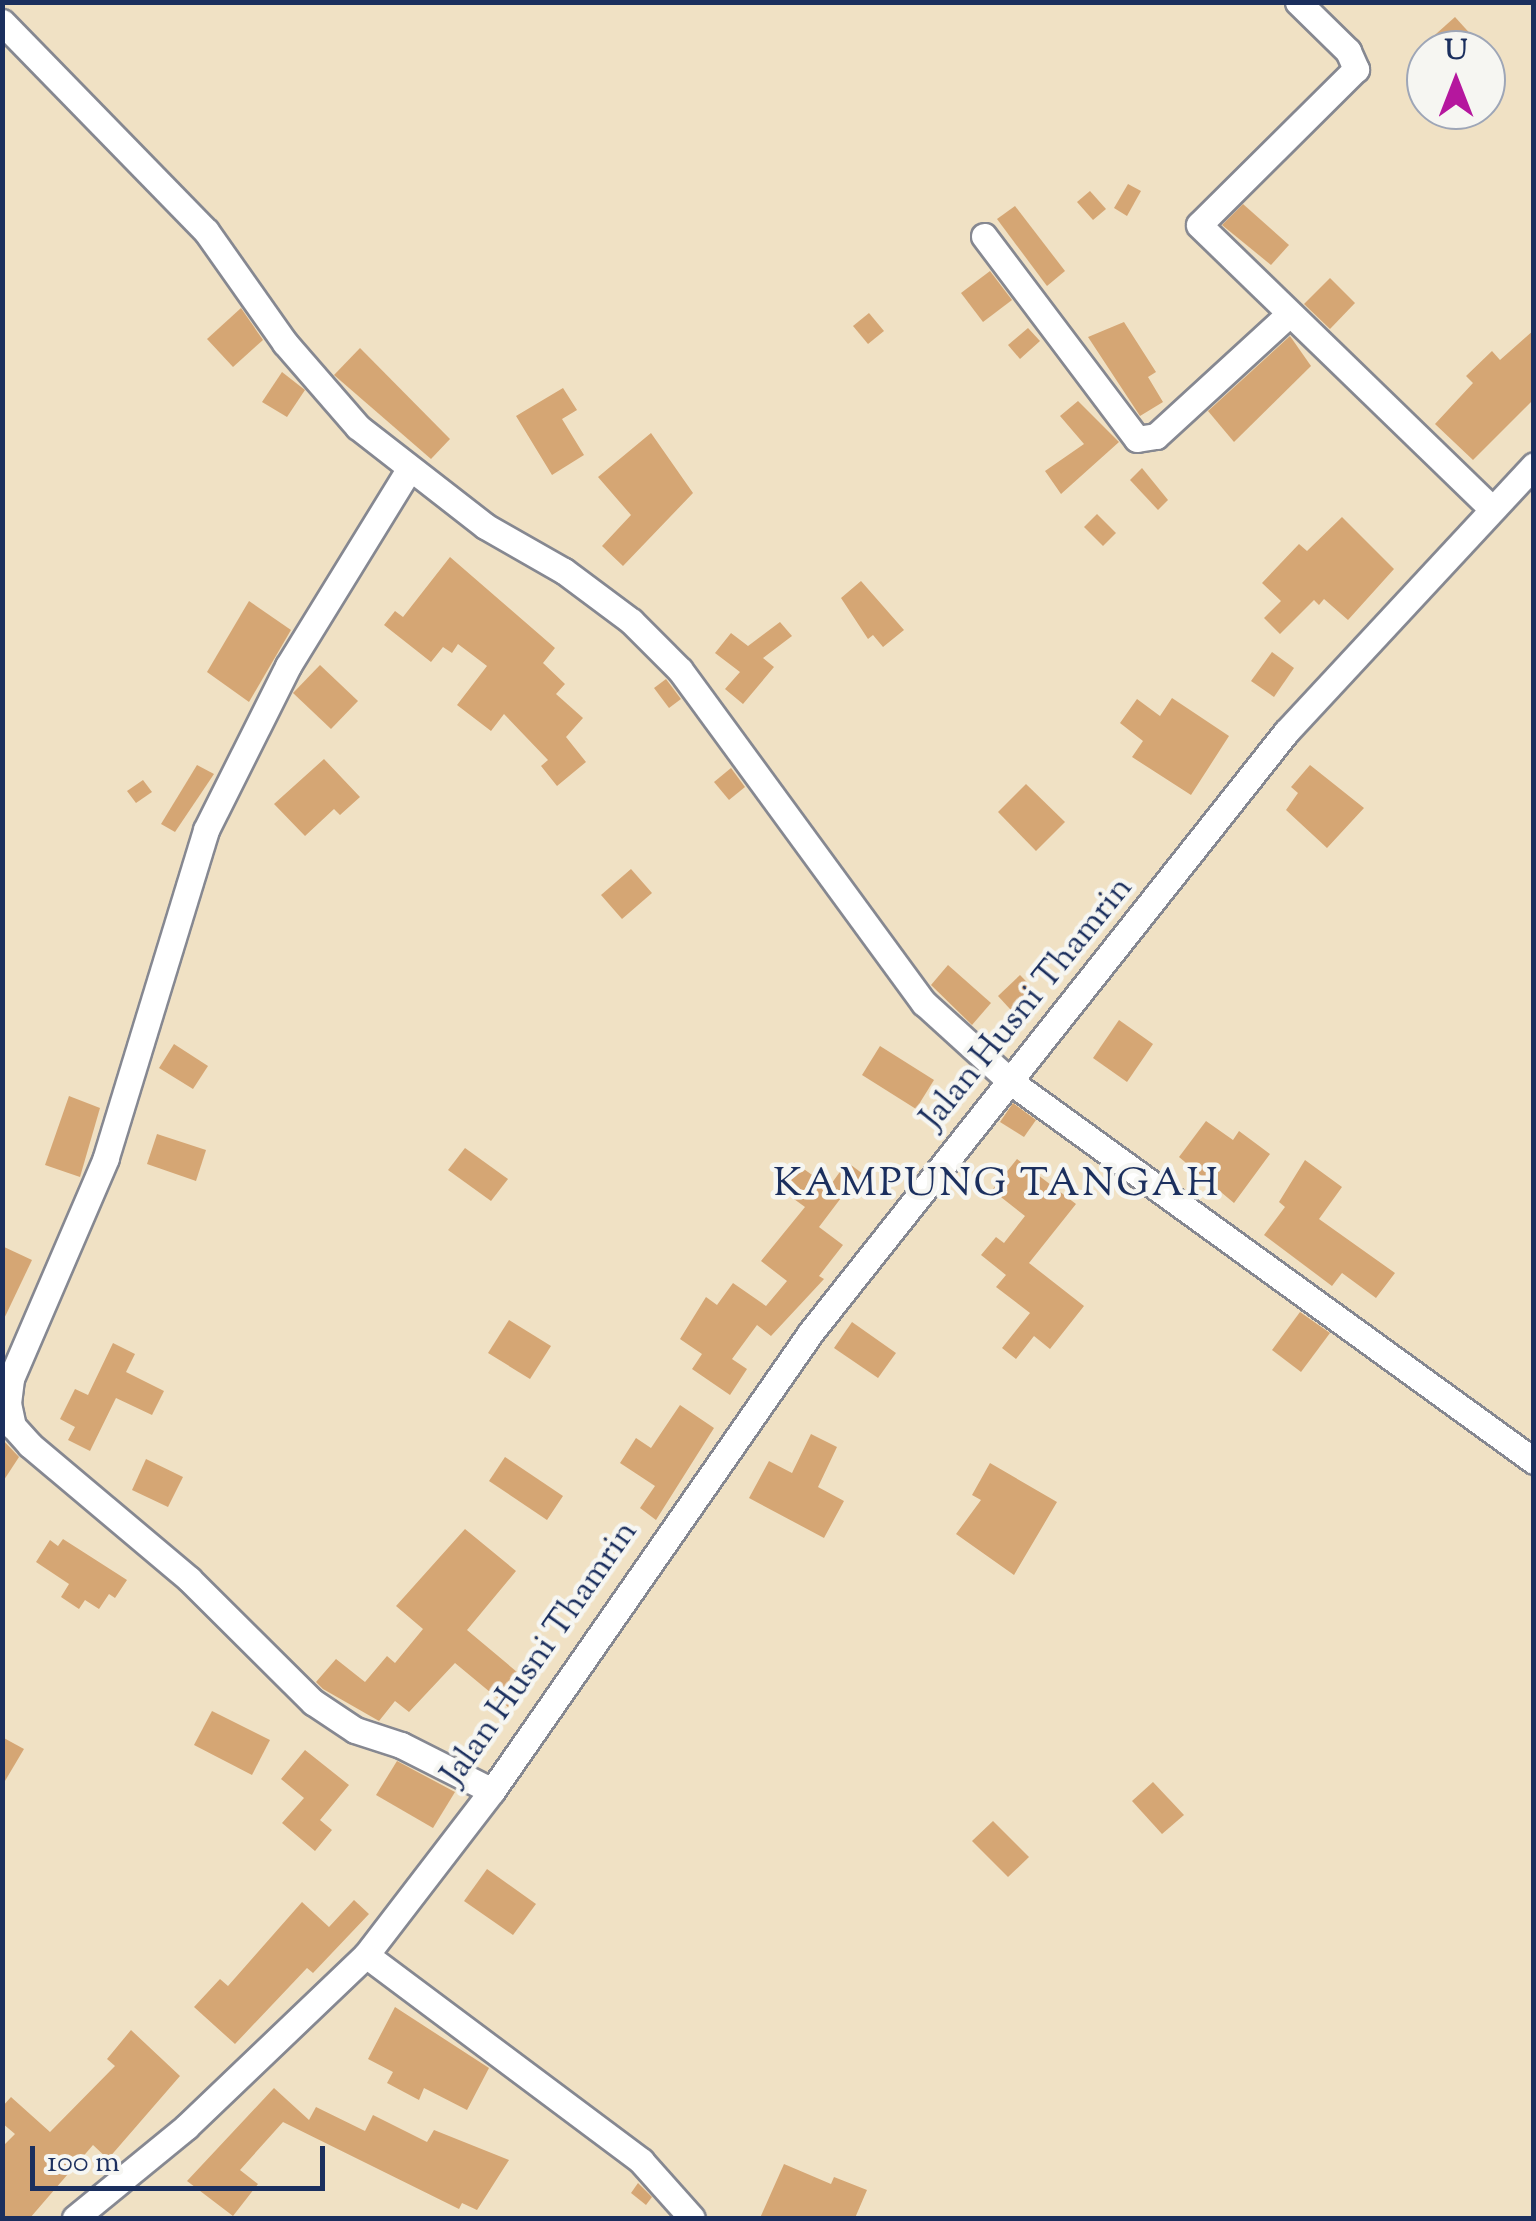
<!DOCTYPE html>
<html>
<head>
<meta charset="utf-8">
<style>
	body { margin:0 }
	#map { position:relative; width:1536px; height:2221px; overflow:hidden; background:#f0e1c4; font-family:"Sorts Mill Goudy",serif }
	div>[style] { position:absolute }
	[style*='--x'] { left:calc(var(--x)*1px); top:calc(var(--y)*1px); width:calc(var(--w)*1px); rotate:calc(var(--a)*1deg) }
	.building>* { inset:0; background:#d5a674 }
	.roads { filter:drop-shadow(2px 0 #868891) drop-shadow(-2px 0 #868891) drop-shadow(0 2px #868891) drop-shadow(0 -2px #868891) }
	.minor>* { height:25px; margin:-12.5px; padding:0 12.5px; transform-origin:12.5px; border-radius:12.5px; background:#fff }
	span { translate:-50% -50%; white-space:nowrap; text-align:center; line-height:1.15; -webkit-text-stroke:9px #f6f6f2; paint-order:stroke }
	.street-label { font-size:35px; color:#1b2f5e }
	.quarter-label { font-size:40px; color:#1b2f5e; letter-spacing:2.5px }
	.frame { position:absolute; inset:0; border:5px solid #1b2f5e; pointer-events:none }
	.north { position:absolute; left:1406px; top:30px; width:100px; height:100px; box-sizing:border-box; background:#f6f6f2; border:2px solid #9ea6b7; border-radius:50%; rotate:0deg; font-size:28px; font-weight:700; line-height:40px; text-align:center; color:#1b2f5e }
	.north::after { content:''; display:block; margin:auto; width:35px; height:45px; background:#b5179e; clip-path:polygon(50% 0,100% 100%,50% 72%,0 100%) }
	.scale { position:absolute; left:30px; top:2146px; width:295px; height:45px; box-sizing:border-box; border:5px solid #1b2f5e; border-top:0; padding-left:12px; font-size:30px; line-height:35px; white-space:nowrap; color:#1b2f5e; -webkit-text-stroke:8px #f6f6f2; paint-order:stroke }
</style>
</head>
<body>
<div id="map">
	<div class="building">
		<i style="clip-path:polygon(1455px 17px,1485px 50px,1418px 50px)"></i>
		<i style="clip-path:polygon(1128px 184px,1141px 191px,1127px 216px,1114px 208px)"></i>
		<i style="clip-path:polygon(1090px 191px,1106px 209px,1093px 220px,1077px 202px)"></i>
		<i style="clip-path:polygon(1243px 204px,1289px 245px,1271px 265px,1222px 225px)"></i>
		<i style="clip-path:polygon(1015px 206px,1065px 271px,1047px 286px,997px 219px)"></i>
		<i style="clip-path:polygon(990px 271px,1012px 300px,983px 322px,961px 293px)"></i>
		<i style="clip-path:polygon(1330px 278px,1355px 303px,1330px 329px,1304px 304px)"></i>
		<i style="clip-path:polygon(241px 308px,263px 340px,233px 367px,207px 339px)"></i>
		<i style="clip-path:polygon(869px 313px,884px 331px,868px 344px,853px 326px)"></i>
		<i style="clip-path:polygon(1124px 322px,1156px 372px,1148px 377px,1163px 402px,1140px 416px,1088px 337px)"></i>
		<i style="clip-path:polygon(1028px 328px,1040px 341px,1020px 359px,1008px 345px)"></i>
		<i style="clip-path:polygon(1534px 330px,1534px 399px,1473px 460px,1435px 424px,1473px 383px,1466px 376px,1492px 351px,1500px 360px)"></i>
		<i style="clip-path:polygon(1290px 336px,1311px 366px,1234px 442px,1208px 411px)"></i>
		<i style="clip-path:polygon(360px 348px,450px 439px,431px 459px,334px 375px)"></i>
		<i style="clip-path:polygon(282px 372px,305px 390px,287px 417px,262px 402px)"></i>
		<i style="clip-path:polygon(563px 388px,577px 410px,562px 419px,584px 455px,552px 475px,516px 416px)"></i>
		<i style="clip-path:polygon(1078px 401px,1119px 442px,1061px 494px,1045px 471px,1084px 444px,1060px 416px)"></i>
		<i style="clip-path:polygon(651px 433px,693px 493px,623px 566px,602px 546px,631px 515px,598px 477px)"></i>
		<i style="clip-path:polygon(1142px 468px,1168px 500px,1158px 510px,1130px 480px)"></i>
		<i style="clip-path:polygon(1097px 514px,1116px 533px,1103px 546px,1084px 527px)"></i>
		<i style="clip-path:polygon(1342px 517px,1394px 569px,1348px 620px,1324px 599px,1319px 605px,1314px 600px,1280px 634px,1264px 618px,1281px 601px,1262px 583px,1299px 544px,1307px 551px)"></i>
		<i style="clip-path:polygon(450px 557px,555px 648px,543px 663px,565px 684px,556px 694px,583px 718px,566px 737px,586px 762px,557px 786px,541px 766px,548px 760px,504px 714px,491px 731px,457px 705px,487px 666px,458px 644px,452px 653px,443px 647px,431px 662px,384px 625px,395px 611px,403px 617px)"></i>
		<i style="clip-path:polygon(861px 581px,904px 630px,883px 647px,873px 635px,868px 639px,841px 598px)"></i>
		<i style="clip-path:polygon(249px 601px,291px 630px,249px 702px,207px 672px)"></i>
		<i style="clip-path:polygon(780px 622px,792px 636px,763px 658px,774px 667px,743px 704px,725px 689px,740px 672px,715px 653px,731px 633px,748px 646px)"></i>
		<i style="clip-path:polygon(1272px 652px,1294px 668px,1274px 697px,1251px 681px)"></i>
		<i style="clip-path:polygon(320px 665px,358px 701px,331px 729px,293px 693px)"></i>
		<i style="clip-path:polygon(666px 679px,681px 699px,669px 708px,654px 688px)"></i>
		<i style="clip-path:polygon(1172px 698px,1229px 736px,1191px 795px,1132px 757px,1143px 741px,1120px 723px,1137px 699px,1160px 716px)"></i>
		<i style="clip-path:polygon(324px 759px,360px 797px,340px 815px,334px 809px,305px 836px,274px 804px)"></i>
		<i style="clip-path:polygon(197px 765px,214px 774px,175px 832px,161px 824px)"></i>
		<i style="clip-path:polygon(1310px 765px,1364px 808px,1327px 848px,1286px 810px,1298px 793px,1291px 787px)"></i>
		<i style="clip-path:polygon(731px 768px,745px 787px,729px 800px,714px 782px)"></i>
		<i style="clip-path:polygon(143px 780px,152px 792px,136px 803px,127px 791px)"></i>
		<i style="clip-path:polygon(1026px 784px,1065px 822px,1036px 851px,998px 812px)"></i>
		<i style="clip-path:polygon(631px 869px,652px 893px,622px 919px,601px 895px)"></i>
		<i style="clip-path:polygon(948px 965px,991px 1003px,972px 1025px,931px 985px)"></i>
		<i style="clip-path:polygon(1020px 975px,1045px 1001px,1022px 1022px,998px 996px)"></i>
		<i style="clip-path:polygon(1119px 1020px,1153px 1044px,1127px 1082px,1093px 1058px)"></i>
		<i style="clip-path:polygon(174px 1044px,208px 1066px,193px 1089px,159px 1068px)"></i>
		<i style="clip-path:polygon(880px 1046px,934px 1080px,916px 1109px,862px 1075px)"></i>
		<i style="clip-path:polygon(69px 1096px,100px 1108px,80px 1177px,45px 1165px)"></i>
		<i style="clip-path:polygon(1013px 1103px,1036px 1120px,1024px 1137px,1000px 1122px)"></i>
		<i style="clip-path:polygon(1206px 1121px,1233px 1140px,1239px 1131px,1270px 1154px,1234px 1203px,1179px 1157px)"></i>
		<i style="clip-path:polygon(157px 1134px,206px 1150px,196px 1181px,147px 1164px)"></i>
		<i style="clip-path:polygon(465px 1148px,508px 1179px,491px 1201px,448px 1170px)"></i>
		<i style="clip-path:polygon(1017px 1159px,1076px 1204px,1029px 1263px,1084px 1306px,1050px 1349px,1034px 1336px,1016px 1359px,1002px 1348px,1030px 1313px,996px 1287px,1006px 1275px,981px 1255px,996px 1237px,1004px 1243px,1025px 1216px,992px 1190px)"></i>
		<i style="clip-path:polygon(1305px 1160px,1342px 1187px,1319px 1219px,1395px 1273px,1376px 1298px,1342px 1273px,1332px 1286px,1264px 1235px,1285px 1207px,1279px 1202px)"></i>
		<i style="clip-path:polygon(794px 1162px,829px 1187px,847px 1162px,867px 1177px,854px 1195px,847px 1190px,819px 1227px,843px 1245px,819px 1276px,824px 1279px,771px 1336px,757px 1325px,732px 1359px,747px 1369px,730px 1395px,692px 1369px,702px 1354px,680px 1339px,706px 1297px,717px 1305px,733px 1283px,766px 1306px,787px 1281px,761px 1261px,805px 1207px,776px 1186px)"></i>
		<i style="clip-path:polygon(2px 1246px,32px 1260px,2px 1323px)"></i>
		<i style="clip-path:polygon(1300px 1312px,1330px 1333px,1301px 1372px,1272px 1350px)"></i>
		<i style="clip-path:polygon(509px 1320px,551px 1346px,530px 1379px,488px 1353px)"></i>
		<i style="clip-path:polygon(852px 1322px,896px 1353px,878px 1378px,834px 1348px)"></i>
		<i style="clip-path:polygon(113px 1343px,135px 1354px,126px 1372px,164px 1391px,152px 1415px,116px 1398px,90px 1451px,68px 1440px,75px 1427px,60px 1419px,75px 1389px,88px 1395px)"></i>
		<i style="clip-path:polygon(680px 1405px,714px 1428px,656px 1520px,640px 1508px,655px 1486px,620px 1463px,636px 1438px,651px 1448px)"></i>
		<i style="clip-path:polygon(811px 1434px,837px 1447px,818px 1487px,844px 1501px,824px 1538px,749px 1498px,769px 1461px,792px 1473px)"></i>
		<i style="clip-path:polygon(2px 1439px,19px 1457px,2px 1483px)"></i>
		<i style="clip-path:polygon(505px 1457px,563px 1496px,547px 1520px,489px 1481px)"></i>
		<i style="clip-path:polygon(146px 1459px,183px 1477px,168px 1507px,132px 1490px)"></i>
		<i style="clip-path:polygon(990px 1463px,1057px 1502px,1014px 1575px,956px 1534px,981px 1500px,972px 1495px)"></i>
		<i style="clip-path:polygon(465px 1529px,516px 1571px,467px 1630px,529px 1682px,508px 1707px,455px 1663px,409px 1712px,395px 1701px,379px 1721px,323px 1689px,316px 1682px,336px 1659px,365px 1682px,387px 1656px,395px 1663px,423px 1629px,396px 1606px)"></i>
		<i style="clip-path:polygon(63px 1539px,127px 1580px,115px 1598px,109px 1594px,99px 1609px,85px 1600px,79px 1609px,61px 1597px,69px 1584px,36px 1562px,50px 1540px,58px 1546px)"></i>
		<i style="clip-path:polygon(212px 1711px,270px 1740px,252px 1775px,194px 1745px)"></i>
		<i style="clip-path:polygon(2px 1737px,24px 1749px,2px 1786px)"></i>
		<i style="clip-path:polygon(305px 1750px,349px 1785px,320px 1820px,332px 1830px,315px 1851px,282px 1823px,304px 1798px,281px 1779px)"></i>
		<i style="clip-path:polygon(397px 1761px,455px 1792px,433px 1828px,376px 1795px)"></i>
		<i style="clip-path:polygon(1153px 1782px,1184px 1815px,1162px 1834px,1132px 1801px)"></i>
		<i style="clip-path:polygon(993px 1821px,1029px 1857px,1008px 1877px,972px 1841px)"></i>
		<i style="clip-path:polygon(487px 1869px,536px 1904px,513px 1935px,464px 1901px)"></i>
		<i style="clip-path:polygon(354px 1900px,369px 1914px,313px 1973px,307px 1968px,235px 2044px,194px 2007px,220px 1979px,228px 1986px,302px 1902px,329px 1927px)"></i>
		<i style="clip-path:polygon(395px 2007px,489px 2068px,467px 2110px,424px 2088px,419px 2100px,387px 2083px,393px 2072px,368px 2059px)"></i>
		<i style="clip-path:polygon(131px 2030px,180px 2076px,108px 2159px,93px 2145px,30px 2218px,2px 2218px,2px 2147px,15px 2134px,2px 2123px,2px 2107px,11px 2097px,50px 2132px,115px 2066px,107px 2059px)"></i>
		<i style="clip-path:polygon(274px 2088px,309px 2120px,316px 2107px,365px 2131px,373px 2115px,427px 2142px,434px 2130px,509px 2160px,477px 2210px,462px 2203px,459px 2209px,283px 2122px,240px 2170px,258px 2184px,233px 2216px,187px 2181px)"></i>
		<i style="clip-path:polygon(784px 2164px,831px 2184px,834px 2177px,867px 2190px,855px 2218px,760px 2218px)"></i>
		<i style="clip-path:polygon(638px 2183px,652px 2197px,646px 2205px,631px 2193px)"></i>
	</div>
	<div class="roads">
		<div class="minor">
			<i style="--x:1298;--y:2;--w:70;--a:44.4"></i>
			<i style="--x:1348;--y:51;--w:20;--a:66"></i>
			<i style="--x:1356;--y:69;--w:221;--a:135.2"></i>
			<i style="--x:1199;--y:225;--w:405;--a:44.1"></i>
			<i style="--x:2;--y:22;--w:292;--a:45.7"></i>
			<i style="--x:206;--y:231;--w:137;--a:54.8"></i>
			<i style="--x:285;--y:343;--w:111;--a:49"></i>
			<i style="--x:358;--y:427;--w:161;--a:37.9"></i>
			<i style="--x:485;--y:526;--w:91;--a:29.7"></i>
			<i style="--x:564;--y:571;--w:84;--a:36.7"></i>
			<i style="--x:631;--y:621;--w:69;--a:45"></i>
			<i style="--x:680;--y:670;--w:413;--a:53.8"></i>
			<i style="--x:924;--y:1003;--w:118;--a:42.2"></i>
			<i style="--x:1011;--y:1082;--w:646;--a:35.93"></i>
			<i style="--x:984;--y:236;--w:254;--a:53"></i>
			<i style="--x:1137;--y:439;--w:19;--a:-9"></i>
			<i style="--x:1156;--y:436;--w:178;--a:-42.5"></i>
			<i style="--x:408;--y:471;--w:229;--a:121.6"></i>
			<i style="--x:288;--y:666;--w:183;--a:116.6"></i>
			<i style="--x:206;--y:830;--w:343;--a:107"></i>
			<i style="--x:106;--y:1158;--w:241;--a:113.3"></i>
			<i style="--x:11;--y:1379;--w:24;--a:97"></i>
			<i style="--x:8;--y:1403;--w:24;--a:78"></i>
			<i style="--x:13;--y:1426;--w:25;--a:48"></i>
			<i style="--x:30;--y:1445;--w:208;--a:40.1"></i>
			<i style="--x:189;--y:1579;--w:175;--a:44.8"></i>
			<i style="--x:313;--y:1702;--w:50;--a:33.7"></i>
			<i style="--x:355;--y:1730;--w:48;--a:18.1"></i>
			<i style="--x:401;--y:1745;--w:102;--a:26.8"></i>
			<i style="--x:366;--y:1955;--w:207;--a:-52.5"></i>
			<i style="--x:492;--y:1791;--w:559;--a:-55.2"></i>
			<i style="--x:811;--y:1332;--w:765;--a:-51.63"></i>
			<i style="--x:1286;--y:732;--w:364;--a:-47.1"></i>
			<i style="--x:75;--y:2218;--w:144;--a:-39.3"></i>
			<i style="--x:186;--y:2127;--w:249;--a:-43.7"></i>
			<i style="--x:366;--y:1955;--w:344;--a:36.8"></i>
			<i style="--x:641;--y:2161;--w:76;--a:48.2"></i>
		</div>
	</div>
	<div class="street-label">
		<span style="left:1028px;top:1004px;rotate:-51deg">Jalan Husni Thamrin</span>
		<span style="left:541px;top:1654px;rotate:-55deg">Jalan Husni Thamrin</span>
	</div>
	<div class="quarter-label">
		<span style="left:997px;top:1186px">KAMPUNG TANGAH</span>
	</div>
	<div class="frame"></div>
	<div class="north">U</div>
	<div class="scale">100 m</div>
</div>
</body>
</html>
